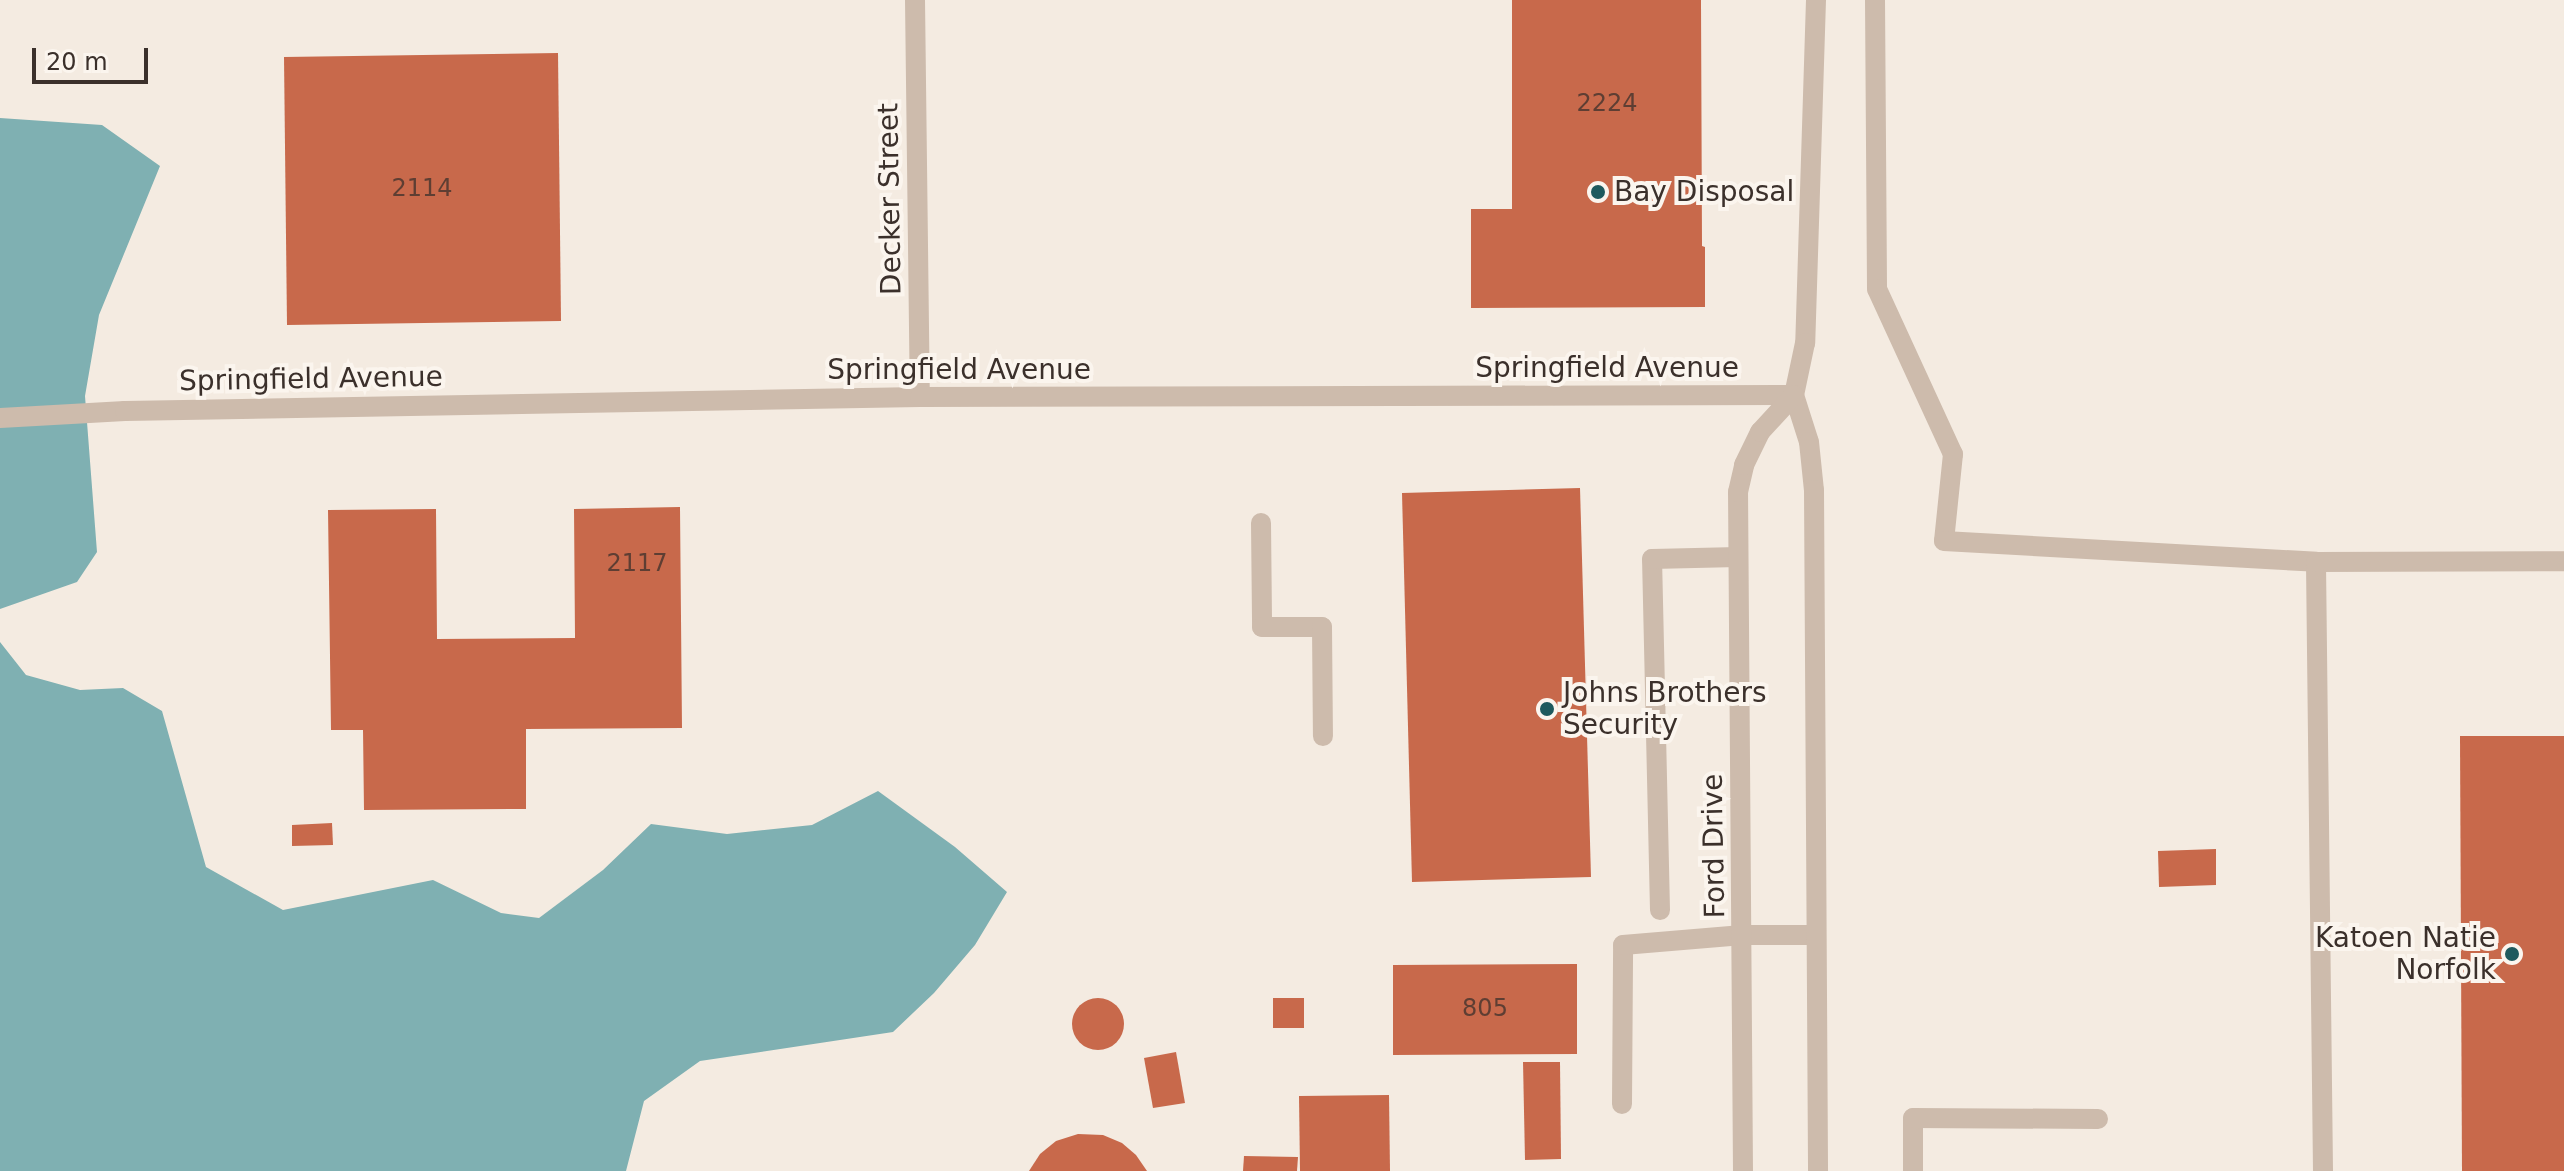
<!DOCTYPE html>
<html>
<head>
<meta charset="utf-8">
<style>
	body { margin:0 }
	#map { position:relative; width:2564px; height:1171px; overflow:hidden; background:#f4ebe1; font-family:"DejaVu Sans",sans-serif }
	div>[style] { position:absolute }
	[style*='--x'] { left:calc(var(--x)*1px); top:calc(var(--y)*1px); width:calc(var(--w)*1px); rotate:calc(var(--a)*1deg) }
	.water>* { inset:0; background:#7fb0b2 }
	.building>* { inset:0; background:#c8694b }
	.round { border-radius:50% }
	.service>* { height:20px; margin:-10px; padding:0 10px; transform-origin:10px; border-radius:10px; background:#cdbbac }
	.minor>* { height:20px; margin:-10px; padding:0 10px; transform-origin:10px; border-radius:10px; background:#cdbbac }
	.dots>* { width:22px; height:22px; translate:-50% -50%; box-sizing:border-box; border:4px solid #fbf5ee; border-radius:50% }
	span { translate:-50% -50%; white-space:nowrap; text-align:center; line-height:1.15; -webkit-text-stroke:8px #fbf5ee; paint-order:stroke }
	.number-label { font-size:24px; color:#5e3e33 }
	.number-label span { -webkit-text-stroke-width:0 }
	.poi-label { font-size:28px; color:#3b302b }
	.left { translate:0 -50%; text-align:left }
	.right { translate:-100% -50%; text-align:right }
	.street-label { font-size:28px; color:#3b302b }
	.scale { position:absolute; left:32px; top:48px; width:116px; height:36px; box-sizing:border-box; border:4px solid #3b302b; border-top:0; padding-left:10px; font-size:24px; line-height:28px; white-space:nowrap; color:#3b302b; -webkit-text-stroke:6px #fbf5ee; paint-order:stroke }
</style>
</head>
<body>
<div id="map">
	<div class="water">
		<i style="clip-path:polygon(0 118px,102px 125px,160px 166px,99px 315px,85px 396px,97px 552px,77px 582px,0 609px)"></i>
		<i style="clip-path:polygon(0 642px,26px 675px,80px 690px,123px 688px,162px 711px,206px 867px,283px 910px,433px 880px,501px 913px,539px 918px,603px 870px,651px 824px,727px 834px,812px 825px,878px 791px,955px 847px,1007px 892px,975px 945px,934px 993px,893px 1032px,700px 1061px,644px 1101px,626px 1171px,0 1171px)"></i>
	</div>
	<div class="building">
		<i style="clip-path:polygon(1512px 0,1701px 0,1702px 246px,1705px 247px,1705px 307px,1471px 308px,1471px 209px,1512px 209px)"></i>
		<i style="clip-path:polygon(558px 53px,561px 321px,287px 325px,284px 57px)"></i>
		<i style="clip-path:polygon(1580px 488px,1591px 877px,1412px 882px,1402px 493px)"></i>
		<i style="clip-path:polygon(680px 507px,682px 728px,526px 729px,526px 809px,364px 810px,363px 730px,331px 730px,328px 510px,436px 509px,437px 639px,575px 638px,574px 509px)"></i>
		<i style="clip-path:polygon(2460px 736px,2564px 736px,2564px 1171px,2462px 1171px)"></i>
		<i style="clip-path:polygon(332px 823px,333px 845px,292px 846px,292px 825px)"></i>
		<i style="clip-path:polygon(2216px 849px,2216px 885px,2159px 887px,2158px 851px)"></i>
		<i style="clip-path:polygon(1577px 964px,1577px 1054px,1393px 1055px,1393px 965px)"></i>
		<i style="clip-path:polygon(1273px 998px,1304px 998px,1304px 1028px,1273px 1028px)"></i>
		<i class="round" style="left:1072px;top:998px;width:52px;height:52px"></i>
		<i style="clip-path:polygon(1176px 1052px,1185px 1103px,1153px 1108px,1144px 1058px)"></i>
		<i style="clip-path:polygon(1523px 1062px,1560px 1062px,1561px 1159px,1525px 1160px)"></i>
		<i style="clip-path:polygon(1389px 1095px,1390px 1171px,1300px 1171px,1299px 1096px)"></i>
		<i style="clip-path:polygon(1078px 1134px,1103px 1135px,1122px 1143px,1136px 1155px,1147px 1171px,1029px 1171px,1040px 1154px,1056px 1141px)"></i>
		<i style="clip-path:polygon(1244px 1156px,1298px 1157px,1297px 1171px,1243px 1171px)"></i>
	</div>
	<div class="service">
		<i style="--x:1875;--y:0;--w:289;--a:89.6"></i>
		<i style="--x:1877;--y:289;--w:182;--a:65.3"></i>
		<i style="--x:1953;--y:454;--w:87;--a:95.9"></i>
		<i style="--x:1944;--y:541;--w:373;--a:3.2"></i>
		<i style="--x:1261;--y:523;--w:104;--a:89.4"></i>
		<i style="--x:1262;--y:627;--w:60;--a:0"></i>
		<i style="--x:1322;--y:627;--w:109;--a:89.5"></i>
		<i style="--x:1660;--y:910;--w:351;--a:-91.3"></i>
		<i style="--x:1652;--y:559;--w:86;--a:-1.3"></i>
		<i style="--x:1622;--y:1104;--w:159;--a:-89.6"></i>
		<i style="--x:1623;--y:945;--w:120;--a:-4.8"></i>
		<i style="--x:1743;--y:935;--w:73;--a:0"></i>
		<i style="--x:1913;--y:1171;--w:53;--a:-90"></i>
		<i style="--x:1913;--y:1118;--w:185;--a:0.3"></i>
		<i style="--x:2323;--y:1171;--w:609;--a:-90.66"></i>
		<i style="--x:2316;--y:562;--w:248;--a:-0.2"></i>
	</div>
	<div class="minor">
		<i style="--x:915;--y:0;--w:397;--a:89.3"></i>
		<i style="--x:1816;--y:0;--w:343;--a:91.8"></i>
		<i style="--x:1805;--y:343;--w:53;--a:101.9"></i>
		<i style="--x:1794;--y:395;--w:49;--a:72.3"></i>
		<i style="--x:1809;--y:442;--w:48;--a:84.1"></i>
		<i style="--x:1814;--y:490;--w:681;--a:89.66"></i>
		<i style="--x:0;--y:418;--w:125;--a:-3.2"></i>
		<i style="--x:125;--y:411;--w:795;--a:-1.01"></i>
		<i style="--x:920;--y:397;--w:874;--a:-0.13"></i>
		<i style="--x:1743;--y:1171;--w:679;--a:-90.42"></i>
		<i style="--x:1738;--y:492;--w:28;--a:-77"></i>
		<i style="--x:1744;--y:465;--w:37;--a:-64"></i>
		<i style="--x:1760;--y:432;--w:50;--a:-47.4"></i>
	</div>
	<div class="dots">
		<i style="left:1598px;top:192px;background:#1f5a5e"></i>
		<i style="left:1547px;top:709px;background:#1f5a5e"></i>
		<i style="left:2512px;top:954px;background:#1f5a5e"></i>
	</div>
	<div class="number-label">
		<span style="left:1607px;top:104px">2224</span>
		<span style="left:422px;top:189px">2114</span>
		<span style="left:637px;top:564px">2117</span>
		<span style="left:1485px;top:1009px">805</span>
	</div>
	<div class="poi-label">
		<span class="left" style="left:1614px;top:192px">Bay Disposal</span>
		<span class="left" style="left:1563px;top:709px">Johns Brothers<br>Security</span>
		<span class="right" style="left:2496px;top:954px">Katoen Natie<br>Norfolk</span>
	</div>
	<div class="street-label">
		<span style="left:890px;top:199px;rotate:-91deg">Decker Street</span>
		<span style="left:1607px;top:368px">Springfield Avenue</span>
		<span style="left:959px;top:370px">Springfield Avenue</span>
		<span style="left:311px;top:379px;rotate:-1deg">Springfield Avenue</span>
		<span style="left:1714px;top:846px;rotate:-91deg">Ford Drive</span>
	</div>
	<div class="scale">20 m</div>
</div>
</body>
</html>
